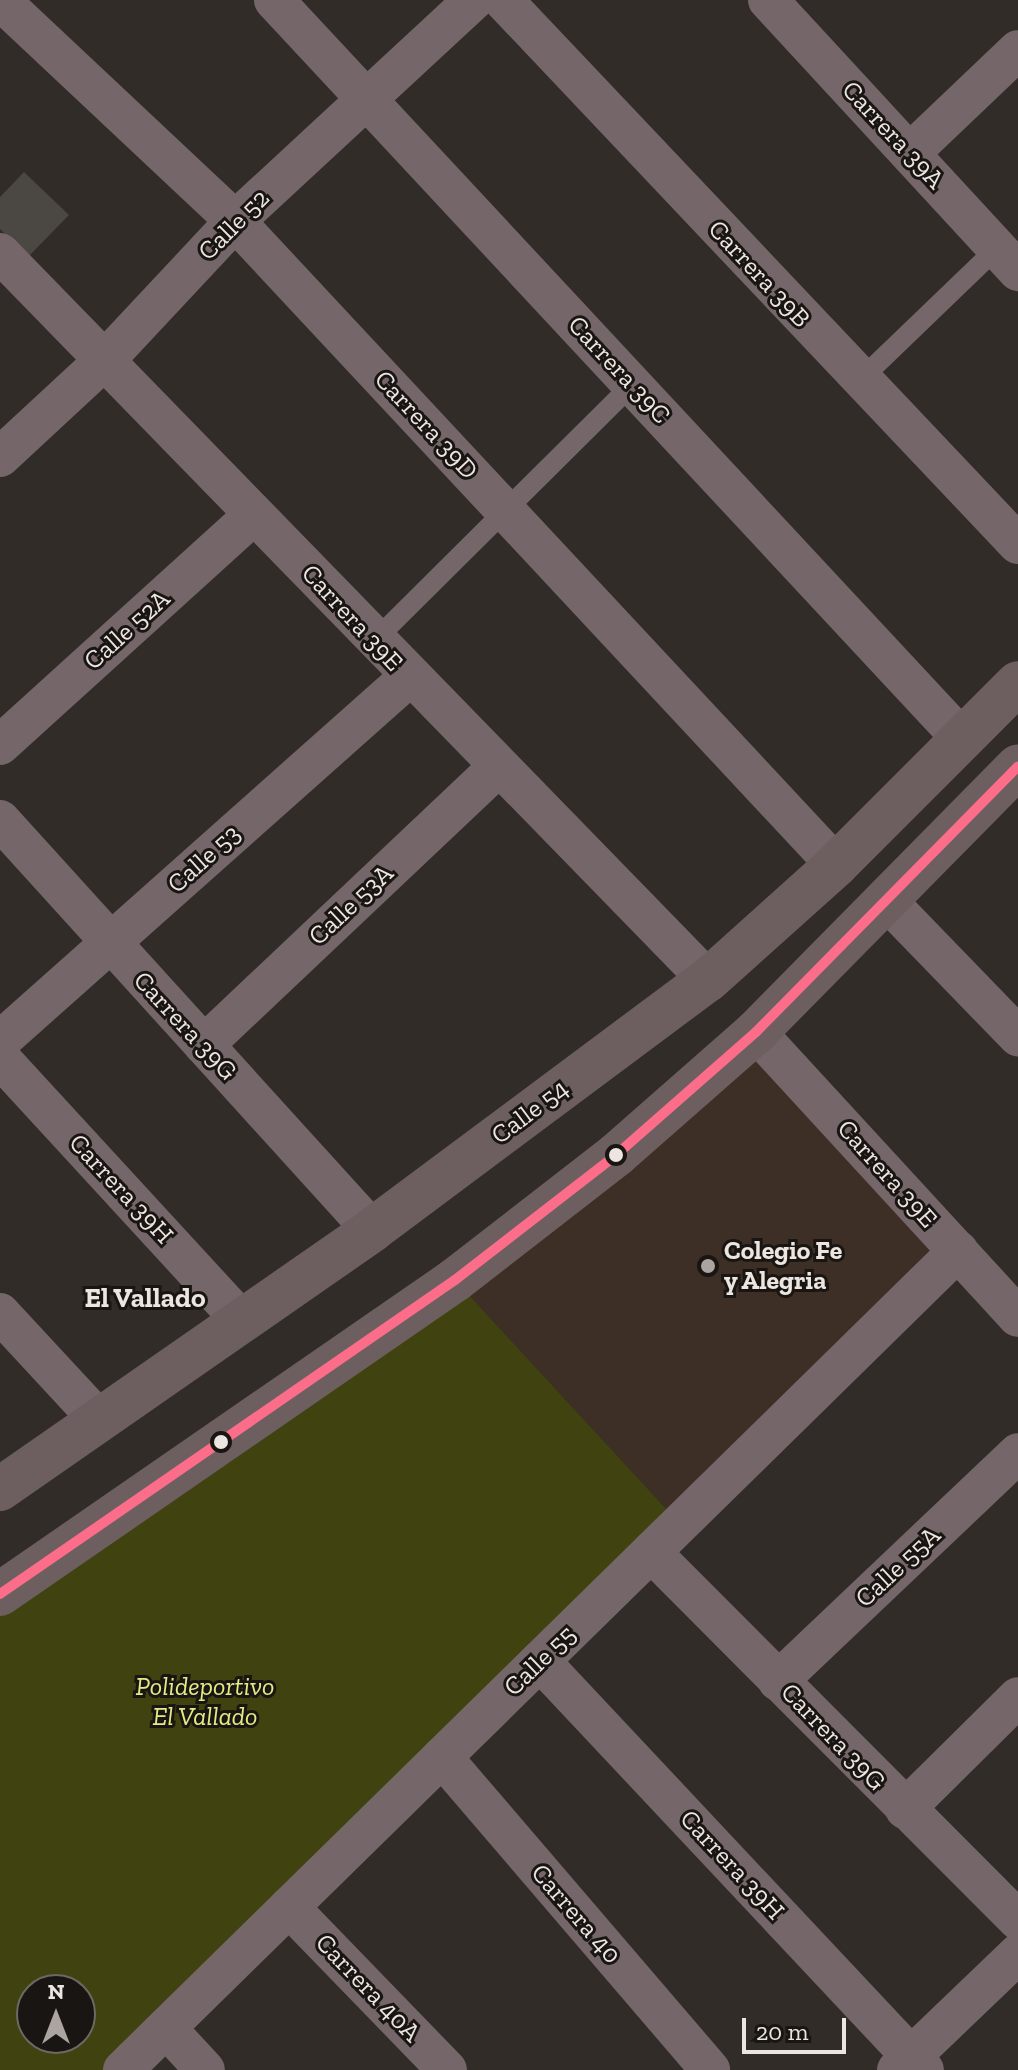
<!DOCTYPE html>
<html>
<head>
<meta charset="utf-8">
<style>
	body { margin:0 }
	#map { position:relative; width:1018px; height:2070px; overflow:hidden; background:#312c28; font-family:"Zilla Slab",serif }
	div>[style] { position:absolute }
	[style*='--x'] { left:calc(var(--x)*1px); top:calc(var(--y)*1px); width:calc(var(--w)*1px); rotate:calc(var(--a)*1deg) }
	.built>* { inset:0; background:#3d2f25 }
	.green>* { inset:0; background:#404210 }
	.building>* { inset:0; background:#4b4743 }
	.service>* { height:20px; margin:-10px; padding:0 10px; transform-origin:10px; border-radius:10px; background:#756769 }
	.minor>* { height:40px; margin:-20px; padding:0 20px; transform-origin:20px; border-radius:20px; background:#756769 }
	.secondary>* { height:44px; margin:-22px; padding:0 22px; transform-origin:22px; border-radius:22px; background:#6d5f60 }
	.bus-1>* { height:10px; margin:-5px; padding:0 5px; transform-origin:5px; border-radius:5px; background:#fb6d88 }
	.dots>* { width:22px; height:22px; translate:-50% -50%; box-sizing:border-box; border:4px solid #191512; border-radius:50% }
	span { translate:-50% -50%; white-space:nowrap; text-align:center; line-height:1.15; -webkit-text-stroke:6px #191512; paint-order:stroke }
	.street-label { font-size:26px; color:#ece5e0 }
	.poi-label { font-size:26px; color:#ece5e0; font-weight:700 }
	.left { translate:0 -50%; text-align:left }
	.park-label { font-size:26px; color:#e3eb82; font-style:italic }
	.neighbourhood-label { font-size:28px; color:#ece5e0; font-weight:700 }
	.north { position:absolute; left:16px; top:1974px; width:80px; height:80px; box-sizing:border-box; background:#191512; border:2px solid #6d6864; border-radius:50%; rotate:0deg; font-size:22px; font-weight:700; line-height:32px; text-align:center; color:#ece5e0 }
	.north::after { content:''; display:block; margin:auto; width:28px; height:36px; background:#aba4a0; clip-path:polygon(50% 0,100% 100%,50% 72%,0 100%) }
	.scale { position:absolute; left:742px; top:2018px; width:104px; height:36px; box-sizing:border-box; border:4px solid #ece5e0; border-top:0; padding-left:10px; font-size:24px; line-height:28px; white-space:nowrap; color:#ece5e0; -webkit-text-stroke:6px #191512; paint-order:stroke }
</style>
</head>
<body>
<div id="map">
	<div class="built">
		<i style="clip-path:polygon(756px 1032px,958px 1251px,680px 1524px,455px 1280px)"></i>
	</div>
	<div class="green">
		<i style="clip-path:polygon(evenodd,455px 1280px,680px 1524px,123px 2070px,0 2070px,0 1594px,455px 1280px,32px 1990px,80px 1990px,80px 2038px,32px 2038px,32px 1990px)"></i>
	</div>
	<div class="building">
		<i style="clip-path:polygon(24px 172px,69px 215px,28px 257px,0 229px,0 197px)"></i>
	</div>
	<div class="service">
		<i style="--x:859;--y:381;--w:192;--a:-43.9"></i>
		<i style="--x:376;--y:639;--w:361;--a:-44.8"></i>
	</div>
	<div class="minor">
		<i style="--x:0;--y:0;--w:323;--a:43.2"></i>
		<i style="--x:235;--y:221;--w:881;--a:46.98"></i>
		<i style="--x:274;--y:0;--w:1011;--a:47.04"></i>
		<i style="--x:503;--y:0;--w:749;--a:46.57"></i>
		<i style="--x:768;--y:0;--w:369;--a:47.3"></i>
		<i style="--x:910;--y:153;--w:149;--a:-43.6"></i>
		<i style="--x:0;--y:253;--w:1015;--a:45.76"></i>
		<i style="--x:0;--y:457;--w:144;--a:-42.8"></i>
		<i style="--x:106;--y:359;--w:189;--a:-46.9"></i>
		<i style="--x:235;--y:221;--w:326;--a:-42.8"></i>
		<i style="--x:0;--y:745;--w:343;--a:-42.2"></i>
		<i style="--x:0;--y:820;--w:554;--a:47.78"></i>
		<i style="--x:886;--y:900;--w:190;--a:45.9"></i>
		<i style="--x:756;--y:1032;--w:387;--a:47.4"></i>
		<i style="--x:0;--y:1041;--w:546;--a:-41.66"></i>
		<i style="--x:204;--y:1045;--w:406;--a:-43.4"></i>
		<i style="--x:0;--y:1058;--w:357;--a:47.4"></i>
		<i style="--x:0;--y:1313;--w:146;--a:47.2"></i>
		<i style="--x:651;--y:1552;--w:520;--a:45.08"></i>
		<i style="--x:540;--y:1661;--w:561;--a:46.81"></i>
		<i style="--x:778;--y:1681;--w:331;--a:-43.5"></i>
		<i style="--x:442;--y:1757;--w:412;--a:49.4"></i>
		<i style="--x:905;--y:1809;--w:159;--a:-44.7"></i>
		<i style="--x:289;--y:1907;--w:227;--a:45.9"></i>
		<i style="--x:166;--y:2028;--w:57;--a:47.1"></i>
		<i style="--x:123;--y:2070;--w:1170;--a:-44.45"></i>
		<i style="--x:897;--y:2070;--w:168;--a:-43.8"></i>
	</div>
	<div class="secondary">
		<i style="--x:0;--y:1489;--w:453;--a:-34.8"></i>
		<i style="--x:372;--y:1230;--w:419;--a:-36.7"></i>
		<i style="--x:708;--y:980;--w:172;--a:-41.9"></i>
		<i style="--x:836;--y:865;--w:257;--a:-45"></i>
		<i style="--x:0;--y:1594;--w:553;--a:-34.61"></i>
		<i style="--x:455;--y:1280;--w:204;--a:-37.8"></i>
		<i style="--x:616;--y:1155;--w:186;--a:-41.3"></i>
		<i style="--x:756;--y:1032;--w:373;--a:-45.4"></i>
	</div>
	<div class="bus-1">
		<i style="--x:0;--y:1594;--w:553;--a:-34.61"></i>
		<i style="--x:455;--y:1280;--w:204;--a:-37.8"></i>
		<i style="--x:616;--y:1155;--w:186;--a:-41.3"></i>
		<i style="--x:756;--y:1032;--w:373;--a:-45.4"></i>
	</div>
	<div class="dots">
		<i style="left:616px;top:1155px;background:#ece5e0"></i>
		<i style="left:708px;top:1266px;background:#aba4a0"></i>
		<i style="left:221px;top:1442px;background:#ece5e0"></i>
	</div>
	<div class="street-label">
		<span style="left:893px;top:135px;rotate:47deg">Carrera 39A</span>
		<span style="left:234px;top:225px;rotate:-45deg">Calle 52</span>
		<span style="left:759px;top:274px;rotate:47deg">Carrera 39B</span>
		<span style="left:619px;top:370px;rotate:47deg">Carrera 39C</span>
		<span style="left:426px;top:425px;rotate:47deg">Carrera 39D</span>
		<span style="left:352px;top:618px;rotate:47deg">Carrera 39E</span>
		<span style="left:127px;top:630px;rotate:-42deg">Calle 52A</span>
		<span style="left:204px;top:859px;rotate:-42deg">Calle 53</span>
		<span style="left:351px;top:905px;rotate:-43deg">Calle 53A</span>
		<span style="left:185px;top:1026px;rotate:47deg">Carrera 39G</span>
		<span style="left:530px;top:1112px;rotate:-37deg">Calle 54</span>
		<span style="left:887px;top:1174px;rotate:48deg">Carrera 39E</span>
		<span style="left:121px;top:1189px;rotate:47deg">Carrera 39H</span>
		<span style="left:898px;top:1567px;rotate:-43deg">Calle 55A</span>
		<span style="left:540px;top:1661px;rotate:-44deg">Calle 55</span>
		<span style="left:833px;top:1737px;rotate:46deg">Carrera 39G</span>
		<span style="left:732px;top:1865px;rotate:47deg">Carrera 39H</span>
		<span style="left:576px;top:1914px;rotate:49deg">Carrera 40</span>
		<span style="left:368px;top:1988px;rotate:46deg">Carrera 40A</span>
	</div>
	<div class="poi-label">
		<span class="left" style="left:724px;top:1266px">Colegio Fe<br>y Alegria</span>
	</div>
	<div class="park-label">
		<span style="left:205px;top:1702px">Polideportivo<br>El Vallado</span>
	</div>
	<div class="neighbourhood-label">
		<span style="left:145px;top:1298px">El Vallado</span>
	</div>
	<div class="north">N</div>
	<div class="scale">20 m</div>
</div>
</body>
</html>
